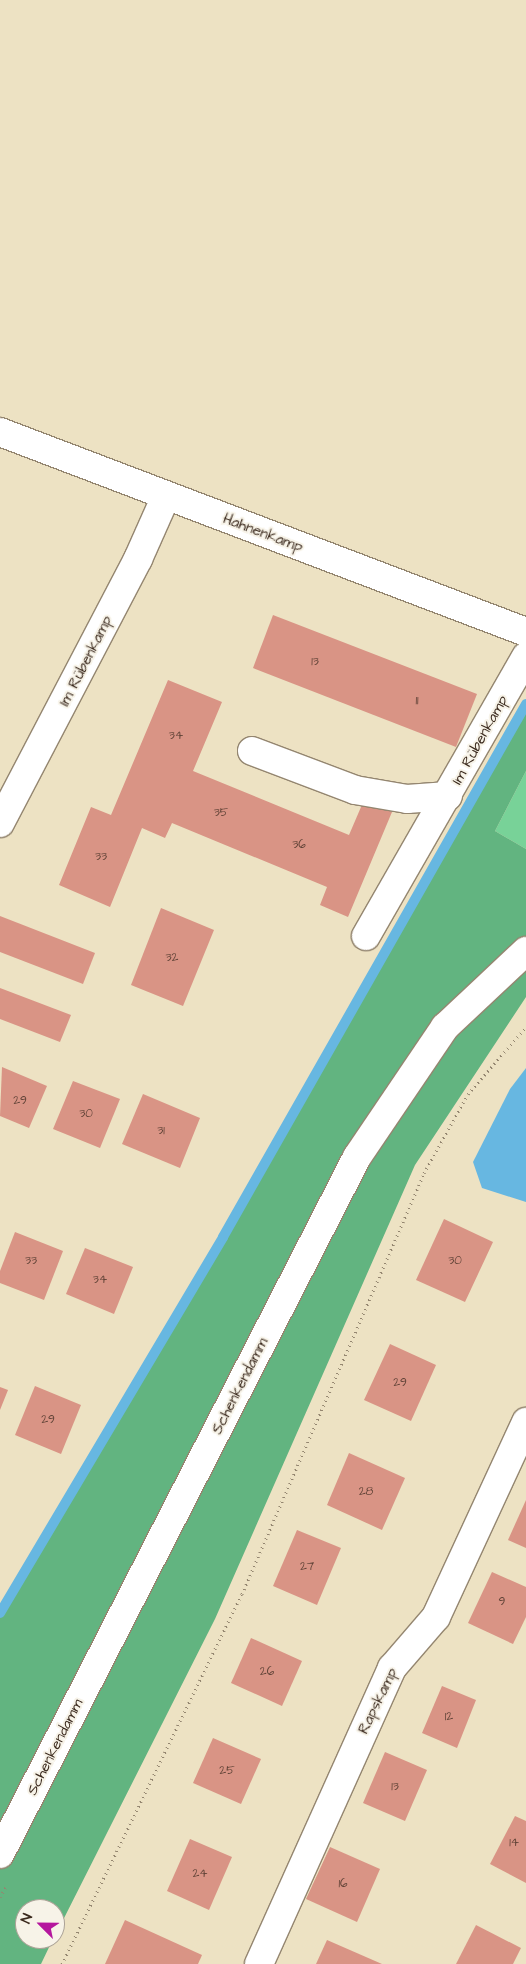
<!DOCTYPE html>
<html>
<head>
<meta charset="utf-8">
<style>
	body { margin:0 }
	#map { position:relative; width:526px; height:1964px; overflow:hidden; background:#ede2c3; font-family:"Architects Daughter",sans-serif }
	div>[style] { position:absolute }
	[style*='--x'] { left:calc(var(--x)*1px); top:calc(var(--y)*1px); width:calc(var(--w)*1px); rotate:calc(var(--a)*1deg) }
	.green>* { inset:0; background:#78d298 }
	.forest>* { inset:0; background:#62b480 }
	.water>* { inset:0; background:#67b7e1 }
	.stream>* { height:10px; margin:-5px; padding:0 5px; transform-origin:5px; border-radius:5px; background:#67b7e1 }
	.building>* { inset:0; background:#d99485 }
	.path>* { height:3px; margin-top:-1.5px; transform-origin:0; background:repeating-linear-gradient(90deg,#948670 0 1px,transparent 0 5px) }
	.roads { filter:drop-shadow(1px 0 #948670) drop-shadow(-1px 0 #948670) drop-shadow(0 1px #948670) drop-shadow(0 -1px #948670) }
	.minor>* { height:28px; margin:-14px; padding:0 14px; transform-origin:14px; border-radius:14px; background:#fff }
	.tertiary>* { height:28px; margin:-14px; padding:0 14px; transform-origin:14px; border-radius:14px; background:#fff }
	span { translate:-50% -50%; white-space:nowrap; text-align:center; line-height:1.15; -webkit-text-stroke:4px #f7f3e8; paint-order:stroke }
	.number-label { font-size:12px; color:#624438 }
	.number-label span { -webkit-text-stroke-width:0 }
	.street-label { font-size:15px; color:#3b2a1e }
	.north { position:absolute; left:15px; top:1899px; width:50px; height:50px; box-sizing:border-box; background:#f7f3e8; border:1px solid #aca397; border-radius:50%; rotate:293deg; font-size:14px; font-weight:700; line-height:20px; text-align:center; color:#3b2a1e }
	.north::after { content:''; display:block; margin:auto; width:18px; height:22px; background:#b5179e; clip-path:polygon(50% 0,100% 100%,50% 72%,0 100%) }
</style>
</head>
<body>
<div id="map">
	<div class="green">
		<i style="clip-path:polygon(526px 771px,526px 849px,495px 831px)"></i>
	</div>
	<div class="forest">
		<i style="clip-path:polygon(526px 704px,526px 771px,495px 831px,526px 849px,526px 997px,415px 1165px,215px 1619px,55px 1936px,55px 1909px,25px 1909px,25px 1939px,53px 1939px,41px 1964px,0 1964px,0 1610px,372px 981px)"></i>
	</div>
	<div class="water">
		<i style="clip-path:polygon(526px 1068px,526px 1202px,482px 1188px,473px 1162px,510px 1089px)"></i>
	</div>
	<div class="stream">
		<i style="--x:0;--y:1613;--w:437;--a:-59.3"></i>
		<i style="--x:223;--y:1237;--w:613;--a:-60.38"></i>
	</div>
	<div class="building">
		<i style="clip-path:polygon(273px 615px,477px 694px,456px 747px,253px 668px)"></i>
		<i style="clip-path:polygon(168px 680px,222px 702px,193px 771px,349px 835px,364px 800px,392px 812px,348px 917px,320px 905px,327px 887px,172px 823px,165px 838px,142px 828px,110px 907px,59px 885px,91px 807px,111px 815px)"></i>
		<i style="clip-path:polygon(161px 908px,214px 930px,183px 1006px,131px 985px)"></i>
		<i style="clip-path:polygon(0 916px,95px 953px,83px 984px,0 952px)"></i>
		<i style="clip-path:polygon(0 988px,71px 1015px,60px 1042px,0 1019px)"></i>
		<i style="clip-path:polygon(2px 1067px,47px 1086px,29px 1128px,0 1116px)"></i>
		<i style="clip-path:polygon(73px 1081px,120px 1099px,100px 1148px,53px 1129px)"></i>
		<i style="clip-path:polygon(143px 1094px,200px 1118px,180px 1168px,122px 1144px)"></i>
		<i style="clip-path:polygon(444px 1219px,493px 1242px,465px 1302px,416px 1280px)"></i>
		<i style="clip-path:polygon(15px 1232px,63px 1251px,44px 1300px,0 1283px,0 1271px)"></i>
		<i style="clip-path:polygon(85px 1248px,133px 1267px,114px 1314px,66px 1294px)"></i>
		<i style="clip-path:polygon(390px 1344px,436px 1365px,411px 1421px,364px 1400px)"></i>
		<i style="clip-path:polygon(35px 1386px,81px 1405px,61px 1454px,15px 1435px)"></i>
		<i style="clip-path:polygon(0 1387px,8px 1390px,0 1410px)"></i>
		<i style="clip-path:polygon(349px 1453px,405px 1478px,382px 1530px,327px 1505px)"></i>
		<i style="clip-path:polygon(526px 1500px,526px 1548px,508px 1540px)"></i>
		<i style="clip-path:polygon(297px 1530px,341px 1548px,317px 1605px,273px 1586px)"></i>
		<i style="clip-path:polygon(492px 1572px,526px 1587px,526px 1617px,513px 1644px,468px 1623px)"></i>
		<i style="clip-path:polygon(251px 1638px,302px 1661px,282px 1706px,231px 1683px)"></i>
		<i style="clip-path:polygon(442px 1686px,476px 1700px,457px 1748px,422px 1733px)"></i>
		<i style="clip-path:polygon(213px 1738px,261px 1759px,241px 1804px,193px 1783px)"></i>
		<i style="clip-path:polygon(385px 1752px,427px 1770px,405px 1821px,363px 1803px)"></i>
		<i style="clip-path:polygon(515px 1816px,526px 1821px,526px 1883px,490px 1864px)"></i>
		<i style="clip-path:polygon(190px 1839px,232px 1857px,209px 1910px,167px 1891px)"></i>
		<i style="clip-path:polygon(330px 1847px,380px 1869px,357px 1922px,306px 1899px)"></i>
		<i style="clip-path:polygon(125px 1920px,202px 1955px,198px 1964px,105px 1964px)"></i>
		<i style="clip-path:polygon(476px 1925px,521px 1948px,513px 1964px,456px 1964px)"></i>
		<i style="clip-path:polygon(327px 1940px,382px 1964px,316px 1964px)"></i>
	</div>
	<div class="path">
		<i style="--x:0;--y:1897;--w:14;--a:-60"></i>
		<i style="--x:62;--y:1964;--w:411;--a:-64.1"></i>
		<i style="--x:242;--y:1594;--w:459;--a:-66.6"></i>
		<i style="--x:424;--y:1173;--w:90;--a:-60.9"></i>
		<i style="--x:468;--y:1094;--w:89;--a:-49.1"></i>
	</div>
	<div class="roads">
		<div class="minor">
			<i style="--x:0;--y:432;--w:563;--a:20.82"></i>
			<i style="--x:252;--y:751;--w:110;--a:20.7"></i>
			<i style="--x:355;--y:790;--w:53;--a:9.8"></i>
			<i style="--x:407;--y:799;--w:41;--a:-4.2"></i>
			<i style="--x:0;--y:823;--w:298;--a:-62.4"></i>
			<i style="--x:138;--y:559;--w:69;--a:-66"></i>
			<i style="--x:366;--y:936;--w:322;--a:-60.2"></i>
			<i style="--x:259;--y:1964;--w:325;--a:-65.8"></i>
			<i style="--x:392;--y:1668;--w:67;--a:-49.2"></i>
			<i style="--x:436;--y:1617;--w:215;--a:-65.2"></i>
		</div>
		<div class="tertiary">
			<i style="--x:0;--y:1854;--w:783;--a:-62.88"></i>
			<i style="--x:357;--y:1157;--w:157;--a:-55.9"></i>
			<i style="--x:445;--y:1027;--w:111;--a:-43.2"></i>
		</div>
	</div>
	<div class="number-label">
		<span style="left:315px;top:662px">13</span>
		<span style="left:417px;top:701px">11</span>
		<span style="left:176px;top:736px">34</span>
		<span style="left:221px;top:813px">35</span>
		<span style="left:299px;top:845px">36</span>
		<span style="left:101px;top:857px">33</span>
		<span style="left:172px;top:958px">32</span>
		<span style="left:20px;top:1101px">29</span>
		<span style="left:86px;top:1114px">30</span>
		<span style="left:161px;top:1131px">31</span>
		<span style="left:31px;top:1261px">33</span>
		<span style="left:455px;top:1261px">30</span>
		<span style="left:100px;top:1280px">34</span>
		<span style="left:400px;top:1383px">29</span>
		<span style="left:48px;top:1420px">29</span>
		<span style="left:366px;top:1492px">28</span>
		<span style="left:307px;top:1567px">27</span>
		<span style="left:502px;top:1602px">9</span>
		<span style="left:267px;top:1672px">26</span>
		<span style="left:449px;top:1717px">12</span>
		<span style="left:227px;top:1771px">25</span>
		<span style="left:395px;top:1787px">13</span>
		<span style="left:514px;top:1843px">14</span>
		<span style="left:200px;top:1874px">24</span>
		<span style="left:343px;top:1884px">16</span>
	</div>
	<div class="street-label">
		<span style="left:263px;top:533px;rotate:21deg">Hahnenkamp</span>
		<span style="left:86px;top:661px;rotate:-63deg">Im Rübenkamp</span>
		<span style="left:480px;top:740px;rotate:-61deg">Im Rübenkamp</span>
		<span style="left:240px;top:1386px;rotate:-63deg">Schenkendamm</span>
		<span style="left:378px;top:1701px;rotate:-64deg">Rapskamp</span>
		<span style="left:55px;top:1747px;rotate:-63deg">Schenkendamm</span>
	</div>
	<div class="north">N</div>
</div>
</body>
</html>
